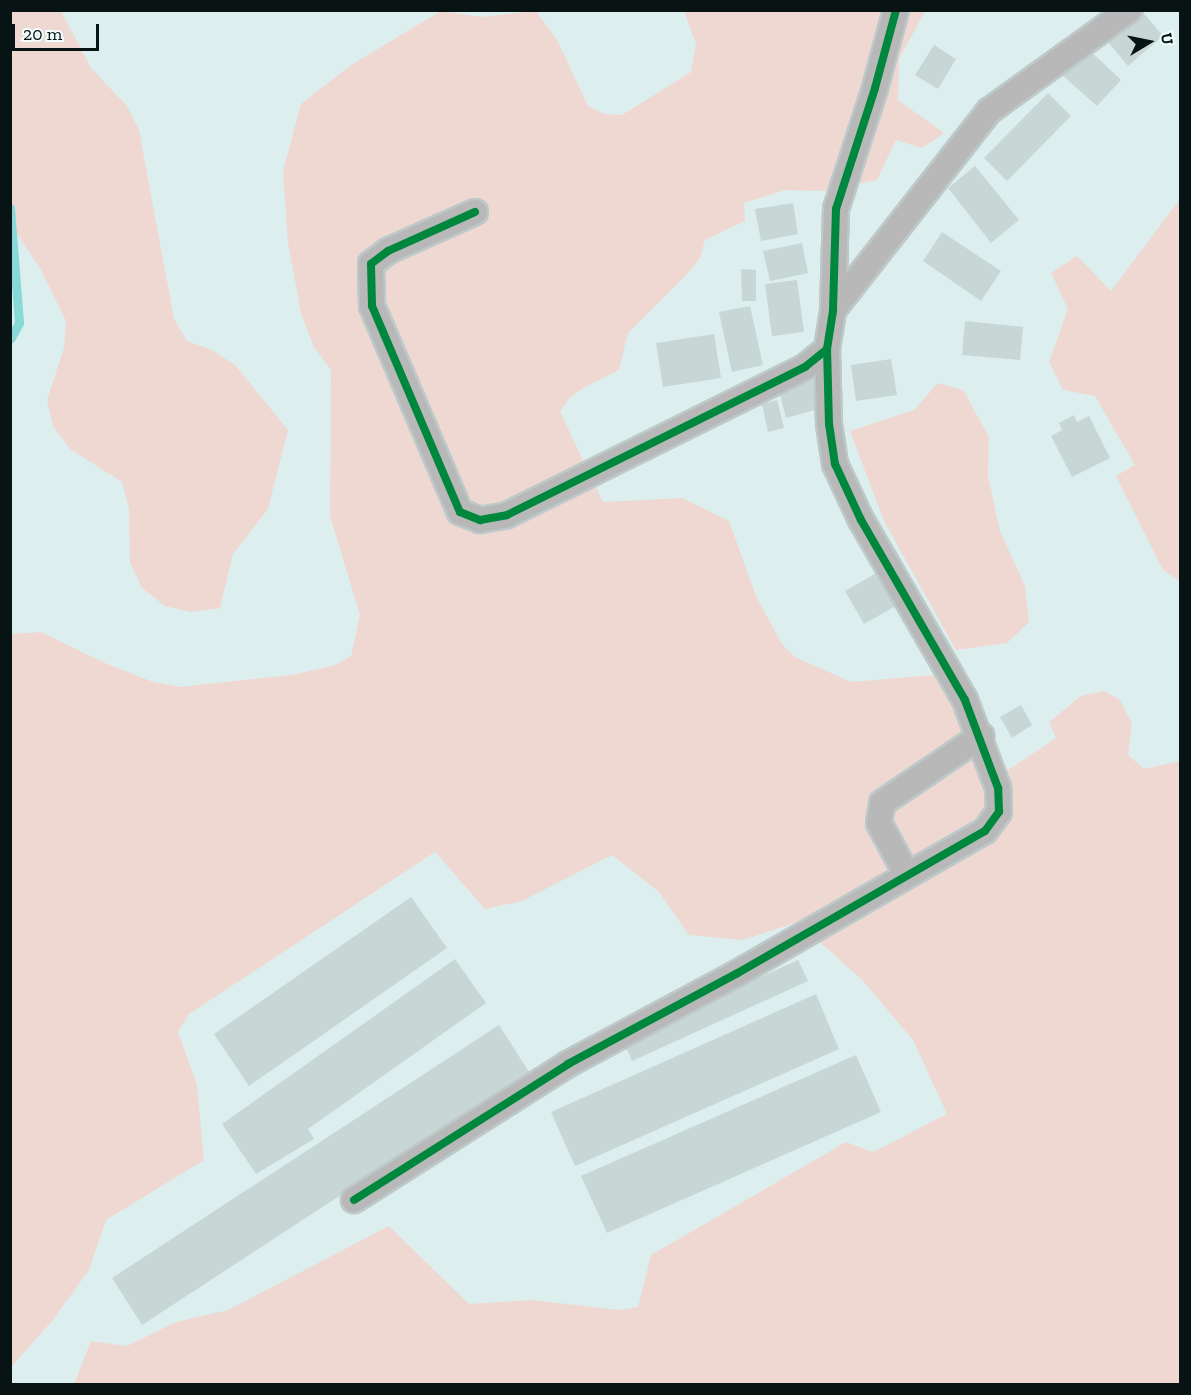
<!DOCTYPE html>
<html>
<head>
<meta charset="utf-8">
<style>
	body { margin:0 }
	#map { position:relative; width:1191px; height:1395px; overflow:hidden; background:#dee; font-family:"Zilla Slab",serif }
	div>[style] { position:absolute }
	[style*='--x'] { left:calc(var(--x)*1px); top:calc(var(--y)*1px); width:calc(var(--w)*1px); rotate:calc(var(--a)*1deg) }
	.green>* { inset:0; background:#efd8d2 }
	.stream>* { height:9px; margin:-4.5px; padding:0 4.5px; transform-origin:4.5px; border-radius:4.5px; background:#88dad9 }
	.building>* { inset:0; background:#c8d6d6 }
	.roads { filter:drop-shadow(2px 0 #bdc9c9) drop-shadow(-2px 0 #bdc9c9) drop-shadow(0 2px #bdc9c9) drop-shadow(0 -2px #bdc9c9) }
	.minor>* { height:24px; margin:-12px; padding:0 12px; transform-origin:12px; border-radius:12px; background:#b9b8b8 }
	.cycleway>* { height:8px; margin:-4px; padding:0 4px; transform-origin:4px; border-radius:4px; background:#00873e }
	span { translate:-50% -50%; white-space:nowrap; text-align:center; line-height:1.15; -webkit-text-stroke:4.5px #f2fffe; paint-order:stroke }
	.frame { position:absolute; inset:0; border:12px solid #081413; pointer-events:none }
	.north { position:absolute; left:1119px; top:12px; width:60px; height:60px; -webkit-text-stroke:4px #f2fffe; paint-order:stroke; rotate:80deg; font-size:16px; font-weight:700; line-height:24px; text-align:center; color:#081413 }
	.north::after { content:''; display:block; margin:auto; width:21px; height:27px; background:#081413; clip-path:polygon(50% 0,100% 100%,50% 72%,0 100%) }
	.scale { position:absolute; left:12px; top:24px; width:87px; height:27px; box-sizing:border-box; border:3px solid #081413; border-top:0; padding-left:8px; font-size:18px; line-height:21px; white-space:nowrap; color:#081413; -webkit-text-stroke:4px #f2fffe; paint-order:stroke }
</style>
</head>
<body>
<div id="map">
	<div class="green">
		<i style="clip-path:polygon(10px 11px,61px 11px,91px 68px,127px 106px,139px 130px,174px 319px,187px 341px,212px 350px,235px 365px,288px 430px,268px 509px,233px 554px,220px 608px,191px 612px,165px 606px,142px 588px,130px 563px,129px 508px,122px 482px,70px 449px,53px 426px,47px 400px,64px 348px,66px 321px,41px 270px,11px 224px)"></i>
		<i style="clip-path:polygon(441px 11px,481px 17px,536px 11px,557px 40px,588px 106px,604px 114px,622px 115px,691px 72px,696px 44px,684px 11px,925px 11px,899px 59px,898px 100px,944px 133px,922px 148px,896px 140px,877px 180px,823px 191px,785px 190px,744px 203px,745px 221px,705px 240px,700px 258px,689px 272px,628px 333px,619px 370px,585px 387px,570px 397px,560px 412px,603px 502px,682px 498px,729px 521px,756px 596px,782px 644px,795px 657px,851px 682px,933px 675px,1008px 770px,1056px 738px,1049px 722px,1081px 696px,1104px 691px,1120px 700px,1132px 724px,1128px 755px,1144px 769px,1180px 761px,1180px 1384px,74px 1384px,91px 1341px,127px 1346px,176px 1322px,228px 1310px,389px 1226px,469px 1304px,532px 1300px,619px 1310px,638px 1307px,651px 1255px,846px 1142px,873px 1152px,947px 1114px,913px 1040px,863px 981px,798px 922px,742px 940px,689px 935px,659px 892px,612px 855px,522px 901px,485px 909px,435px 852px,189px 1014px,178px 1032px,197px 1085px,204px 1160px,106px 1220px,89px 1270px,52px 1321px,11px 1367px,11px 634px,41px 632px,105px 663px,153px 682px,180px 687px,292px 675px,336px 665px,351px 656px,360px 615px,330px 516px,331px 370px,314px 347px,301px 314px,288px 243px,283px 171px,301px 104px,351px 65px)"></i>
		<i style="clip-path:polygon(1180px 199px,1180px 581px,1163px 570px,1116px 476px,1135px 465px,1095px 396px,1063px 390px,1049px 362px,1068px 309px,1051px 273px,1077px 256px,1111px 291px)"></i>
		<i style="clip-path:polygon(938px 383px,963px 390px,989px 437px,988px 476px,1000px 531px,1025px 586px,1029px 622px,1007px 643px,956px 650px,884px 521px,850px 431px,914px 410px)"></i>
	</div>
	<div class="stream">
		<i style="--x:10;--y:208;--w:115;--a:85.5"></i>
		<i style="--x:19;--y:323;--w:18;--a:119"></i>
	</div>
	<div class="building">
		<i style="clip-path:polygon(1134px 10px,1141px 10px,1163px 36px,1128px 66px,1104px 37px)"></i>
		<i style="clip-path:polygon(934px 45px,956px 59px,938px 89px,915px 75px)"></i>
		<i style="clip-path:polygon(1086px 47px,1121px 80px,1097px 106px,1061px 74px)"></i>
		<i style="clip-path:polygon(1048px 93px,1071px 116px,1007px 181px,984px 158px)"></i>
		<i style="clip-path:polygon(975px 166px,1019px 220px,991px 243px,948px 188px)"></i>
		<i style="clip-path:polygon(793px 203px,798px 234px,761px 241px,755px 209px)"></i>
		<i style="clip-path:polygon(942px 232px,1001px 271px,981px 301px,923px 261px)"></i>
		<i style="clip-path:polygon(802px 243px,808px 273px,770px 281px,763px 251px)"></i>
		<i style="clip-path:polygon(741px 269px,756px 270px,756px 301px,742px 301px)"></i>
		<i style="clip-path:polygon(797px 280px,804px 332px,772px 336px,765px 284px)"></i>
		<i style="clip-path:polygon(750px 306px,763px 365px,732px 372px,719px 312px)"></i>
		<i style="clip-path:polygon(965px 321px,1023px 327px,1020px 360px,962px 355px)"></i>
		<i style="clip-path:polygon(714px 334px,721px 378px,663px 387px,656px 343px)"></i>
		<i style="clip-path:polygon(891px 359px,897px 395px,856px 401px,851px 365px)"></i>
		<i style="clip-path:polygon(815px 380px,822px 408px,786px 418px,779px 390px)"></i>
		<i style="clip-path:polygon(777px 400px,784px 428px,768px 432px,762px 404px)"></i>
		<i style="clip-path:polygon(1074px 415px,1077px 422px,1089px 416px,1110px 458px,1072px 477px,1051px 436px,1062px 430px,1059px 423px)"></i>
		<i style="clip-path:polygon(880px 571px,899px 604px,864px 624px,845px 591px)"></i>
		<i style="clip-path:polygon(1021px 705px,1032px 725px,1012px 738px,1000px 717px)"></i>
		<i style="clip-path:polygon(411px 897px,447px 948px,249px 1086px,214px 1034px)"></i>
		<i style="clip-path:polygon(455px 959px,486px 1003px,308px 1129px,314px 1139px,256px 1174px,222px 1124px)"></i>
		<i style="clip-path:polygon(798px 960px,808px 981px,632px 1061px,623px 1040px)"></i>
		<i style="clip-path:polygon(816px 994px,839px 1049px,575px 1166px,551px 1112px)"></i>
		<i style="clip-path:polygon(499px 1025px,529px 1072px,142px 1325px,112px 1278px)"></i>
		<i style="clip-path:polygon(856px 1055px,881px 1112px,607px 1233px,581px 1176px)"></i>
	</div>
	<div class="roads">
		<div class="minor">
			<i style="--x:475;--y:212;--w:95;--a:155.9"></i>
			<i style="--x:388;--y:251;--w:21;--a:143"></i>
			<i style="--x:371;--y:264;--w:42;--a:88.6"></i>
			<i style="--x:372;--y:306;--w:224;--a:66.9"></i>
			<i style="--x:460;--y:512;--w:22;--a:22"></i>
			<i style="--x:480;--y:520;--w:27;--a:-10"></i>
			<i style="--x:507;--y:515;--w:333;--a:-26.4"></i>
			<i style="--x:805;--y:367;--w:28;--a:-39"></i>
			<i style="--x:827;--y:349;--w:39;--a:-81"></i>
			<i style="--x:833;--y:310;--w:101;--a:-88.3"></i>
			<i style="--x:836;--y:209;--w:127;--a:-72.1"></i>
			<i style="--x:875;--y:88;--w:81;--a:-74.9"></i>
			<i style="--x:833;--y:310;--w:253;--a:-51.9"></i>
			<i style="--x:989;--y:111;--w:173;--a:-35.8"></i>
			<i style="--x:907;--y:875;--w:59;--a:-118.3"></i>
			<i style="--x:879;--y:823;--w:20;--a:-81"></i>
			<i style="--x:882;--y:803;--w:120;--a:-34.1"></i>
			<i style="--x:354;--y:1200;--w:254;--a:-32.4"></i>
			<i style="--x:568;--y:1064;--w:191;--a:-28.2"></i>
			<i style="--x:736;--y:974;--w:287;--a:-29.9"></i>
			<i style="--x:985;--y:831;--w:24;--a:-54"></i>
			<i style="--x:999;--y:812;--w:24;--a:-92"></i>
			<i style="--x:998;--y:788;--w:94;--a:-110.6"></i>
			<i style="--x:965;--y:700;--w:208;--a:-120"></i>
			<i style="--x:861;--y:520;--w:62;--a:-114.9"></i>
			<i style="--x:835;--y:464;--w:40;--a:-98.5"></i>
			<i style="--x:829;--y:424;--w:75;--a:-91.5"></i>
		</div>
	</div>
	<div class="cycleway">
		<i style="--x:475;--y:212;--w:95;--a:155.9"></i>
		<i style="--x:388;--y:251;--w:21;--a:143"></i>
		<i style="--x:371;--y:264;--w:42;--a:88.6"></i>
		<i style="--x:372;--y:306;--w:224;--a:66.9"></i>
		<i style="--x:460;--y:512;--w:22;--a:22"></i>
		<i style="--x:480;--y:520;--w:27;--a:-10"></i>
		<i style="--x:507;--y:515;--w:333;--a:-26.4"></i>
		<i style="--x:805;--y:367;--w:28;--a:-39"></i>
		<i style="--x:827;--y:349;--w:39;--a:-81"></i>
		<i style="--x:833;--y:310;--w:101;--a:-88.3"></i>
		<i style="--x:836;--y:209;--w:127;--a:-72.1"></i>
		<i style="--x:875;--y:88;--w:81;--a:-74.9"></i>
		<i style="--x:354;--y:1200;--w:254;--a:-32.4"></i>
		<i style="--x:568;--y:1064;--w:191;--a:-28.2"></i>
		<i style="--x:736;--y:974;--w:287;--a:-29.9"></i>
		<i style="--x:985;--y:831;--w:24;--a:-54"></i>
		<i style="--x:999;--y:812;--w:24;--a:-92"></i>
		<i style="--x:998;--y:788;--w:94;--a:-110.6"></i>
		<i style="--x:965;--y:700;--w:208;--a:-120"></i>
		<i style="--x:861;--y:520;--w:62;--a:-114.9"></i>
		<i style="--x:835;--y:464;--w:40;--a:-98.5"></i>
		<i style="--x:829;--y:424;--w:75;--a:-91.5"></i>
	</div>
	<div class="frame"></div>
	<div class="north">U</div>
	<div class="scale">20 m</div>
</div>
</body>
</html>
